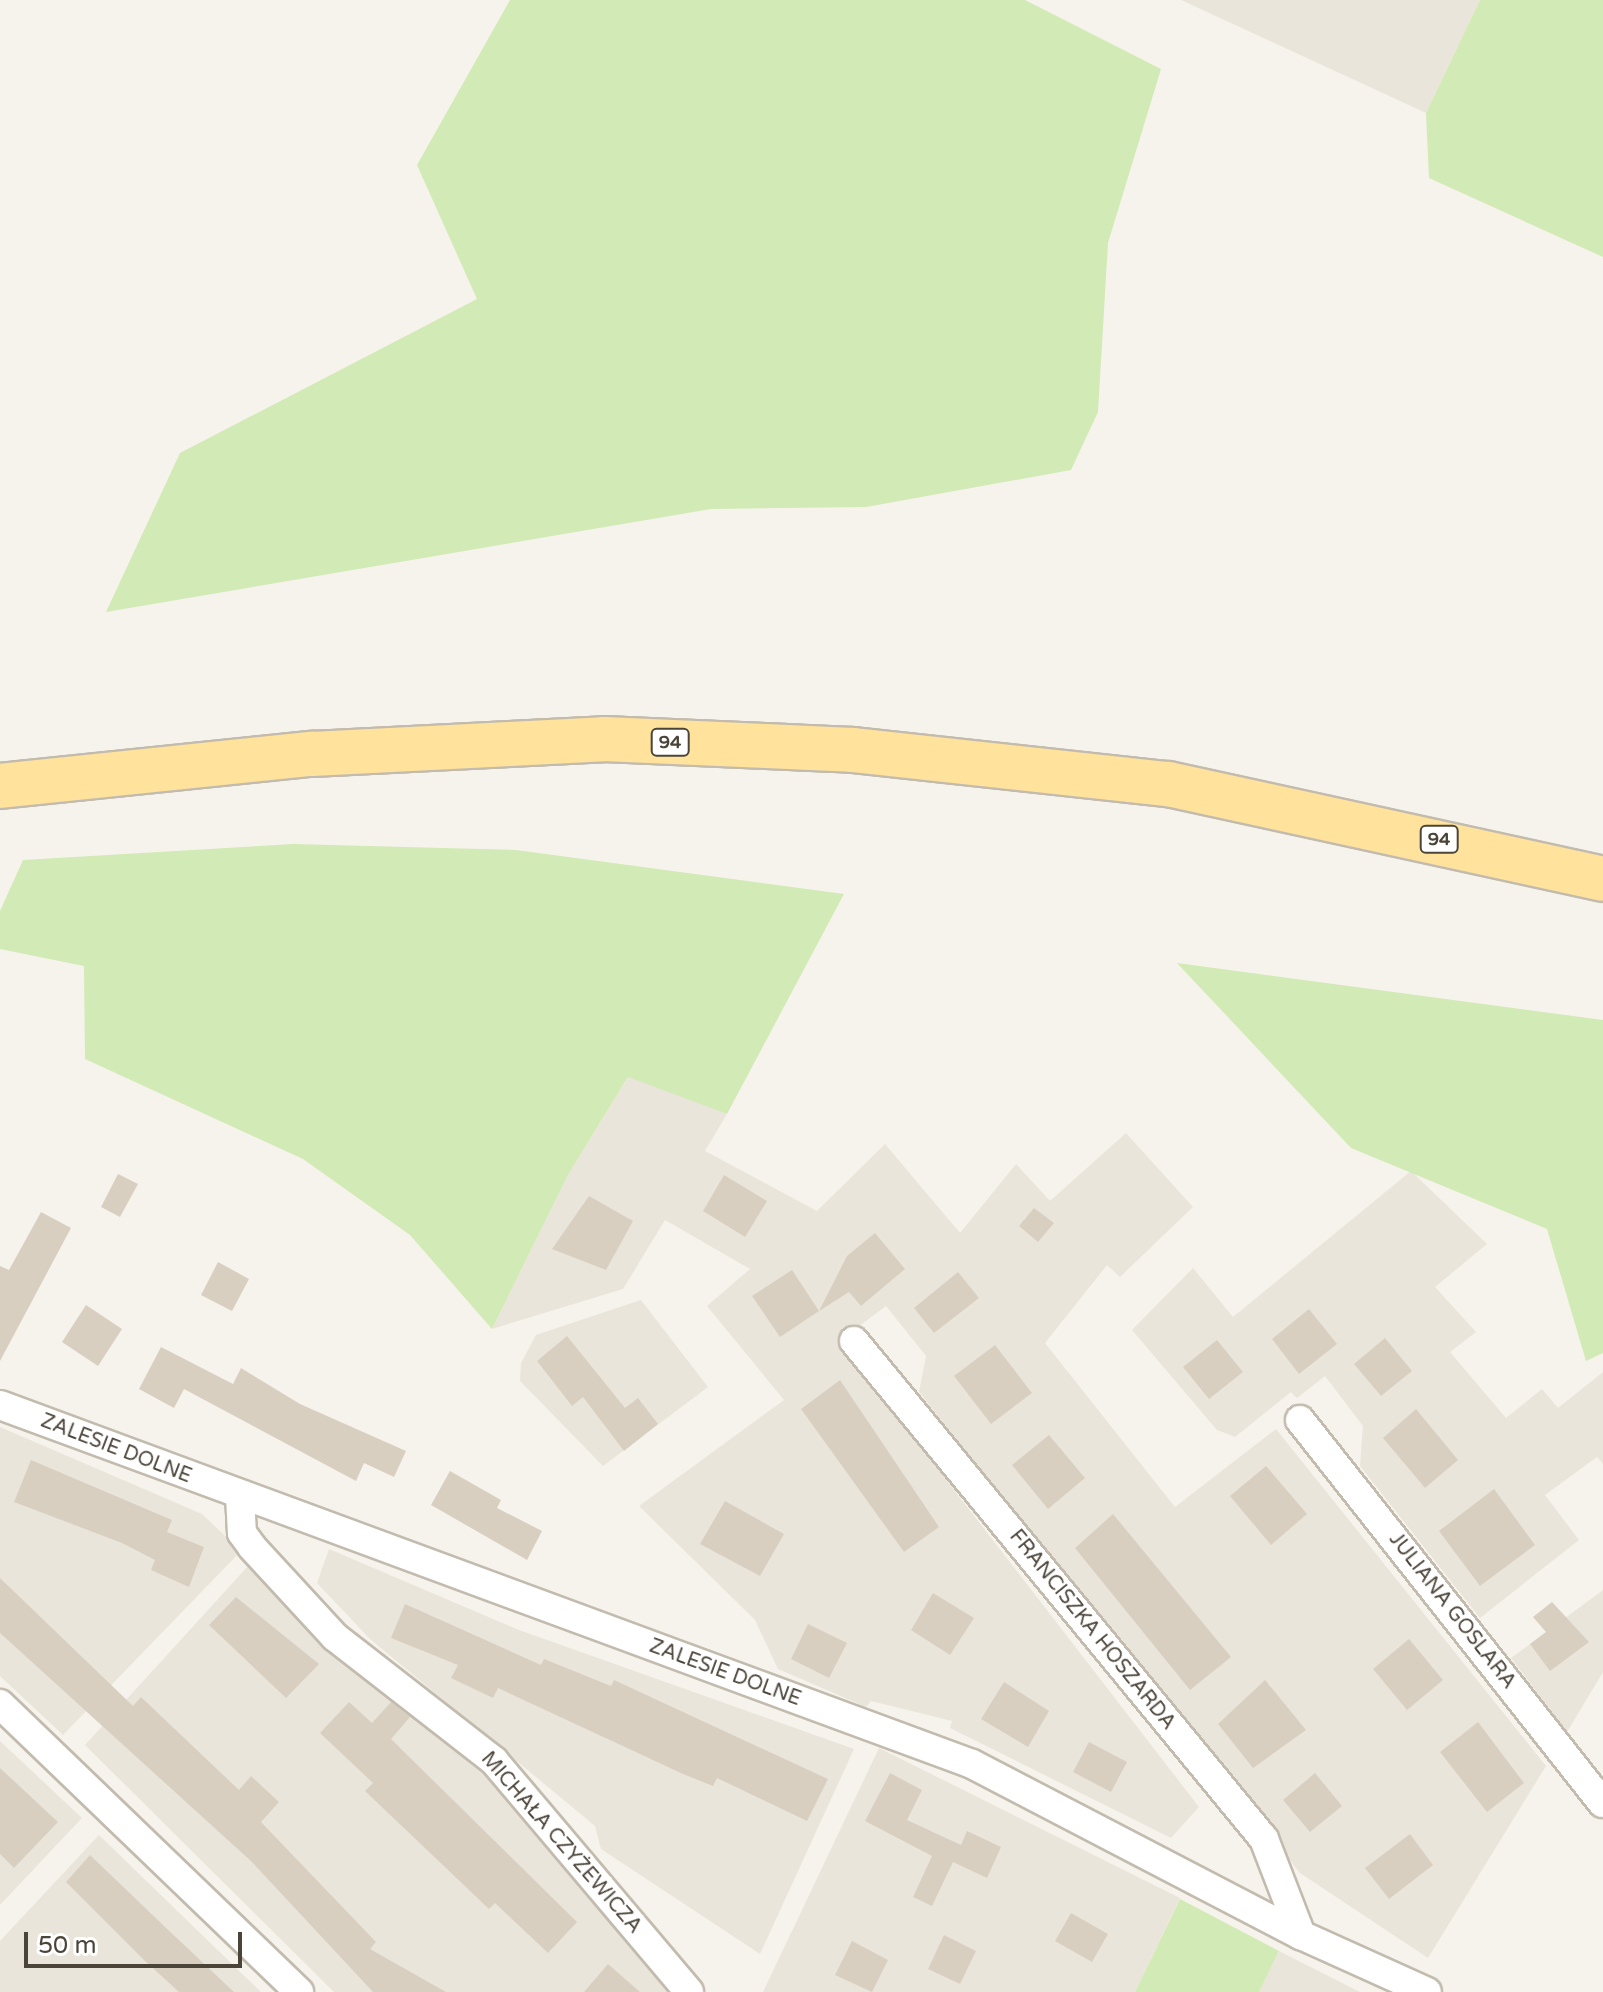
<!DOCTYPE html>
<html>
<head>
<meta charset="utf-8">
<style>
	body { margin:0 }
	#map { position:relative; width:1603px; height:1992px; overflow:hidden; background:#f6f3ec; font-family:"Varela Round",sans-serif }
	div>[style] { position:absolute }
	[style*='--x'] { left:calc(var(--x)*1px); top:calc(var(--y)*1px); width:calc(var(--w)*1px); rotate:calc(var(--a)*1deg) }
	.residential>* { inset:0; background:#eae5da }
	.green>* { inset:0; background:#d2eab5 }
	.building>* { inset:0; background:#d8cfc1 }
	.roads { filter:drop-shadow(2px 0 #c2bbae) drop-shadow(-2px 0 #c2bbae) drop-shadow(0 2px #c2bbae) drop-shadow(0 -2px #c2bbae) }
	.street>* { height:28px; margin:-14px; padding:0 14px; transform-origin:14px; border-radius:14px; background:#fff }
	.primary>* { height:44px; margin:-22px; padding:0 22px; transform-origin:22px; border-radius:22px; background:#ffe39c }
	span { translate:-50% -50%; white-space:nowrap; text-align:center; line-height:1.15; -webkit-text-stroke:6px #fff; paint-order:stroke }
	.shield-label span { padding:2px 6px; background:#fff; border:2px solid; border-radius:6px; -webkit-text-stroke-width:0 }
	.shield-label { font-size:18px; color:#4b4439; font-weight:700 }
	.street-label { font-size:20px; color:#4b4439 }
	.scale { position:absolute; left:24px; top:1932px; width:218px; height:36px; box-sizing:border-box; border:4px solid #4b4439; border-top:0; padding-left:10px; font-size:24px; line-height:28px; white-space:nowrap; color:#4b4439; -webkit-text-stroke:6px #fff; paint-order:stroke }
</style>
</head>
<body>
<div id="map">
	<div class="residential">
		<i style="clip-path:polygon(1181px 0,1480px 0,1426px 113px)"></i>
		<i style="clip-path:polygon(629px 1076px,727px 1114px,705px 1151px,817px 1211px,885px 1144px,960px 1233px,1016px 1164px,1050px 1201px,1126px 1133px,1193px 1207px,1120px 1277px,1107px 1265px,1045px 1343px,1175px 1507px,1276px 1429px,1546px 1766px,1428px 1958px,1300px 1873px,919px 1392px,926px 1356px,886px 1306px,839px 1341px,1199px 1807px,1171px 1838px,950px 1728px,952px 1721px,871px 1701px,866px 1707px,778px 1669px,755px 1620px,639px 1506px,784px 1400px,707px 1306px,750px 1269px,665px 1220px,623px 1289px,492px 1329px,568px 1175px)"></i>
		<i style="clip-path:polygon(1411px 1171px,1487px 1244px,1435px 1287px,1476px 1332px,1450px 1352px,1506px 1418px,1542px 1389px,1558px 1408px,1603px 1372px,1603px 1464px,1597px 1457px,1545px 1495px,1579px 1540px,1480px 1618px,1360px 1466px,1363px 1426px,1325px 1376px,1297px 1398px,1291px 1392px,1235px 1437px,1217px 1430px,1132px 1330px,1193px 1268px,1233px 1317px)"></i>
		<i style="clip-path:polygon(641px 1300px,708px 1387px,603px 1466px,520px 1381px,521px 1363px,536px 1335px)"></i>
		<i style="clip-path:polygon(0 1427px,202px 1514px,241px 1551px,63px 1735px,0 1676px)"></i>
		<i style="clip-path:polygon(329px 1549px,519px 1630px,854px 1749px,760px 1954px,601px 1849px,595px 1826px,370px 1639px,317px 1583px)"></i>
		<i style="clip-path:polygon(248px 1566px,379px 1693px,385px 1688px,492px 1778px,674px 1992px,334px 1992px,85px 1745px)"></i>
		<i style="clip-path:polygon(1603px 1590px,1603px 1672px,1567px 1732px,1511px 1658px)"></i>
		<i style="clip-path:polygon(0 1741px,82px 1818px,0 1905px)"></i>
		<i style="clip-path:polygon(879px 1748px,1180px 1898px,1135px 1992px,763px 1992px)"></i>
		<i style="clip-path:polygon(99px 1835px,261px 1992px,0 1992px,0 1941px)"></i>
		<i style="clip-path:polygon(1279px 1951px,1360px 1992px,1259px 1992px)"></i>
	</div>
	<div class="green">
		<i style="clip-path:polygon(510px 0,1025px 0,1161px 69px,1108px 243px,1098px 412px,1071px 470px,866px 507px,711px 509px,106px 612px,180px 453px,477px 299px,417px 165px)"></i>
		<i style="clip-path:polygon(1480px 0,1603px 0,1603px 257px,1429px 178px,1426px 113px)"></i>
		<i style="clip-path:polygon(293px 844px,516px 850px,844px 894px,727px 1114px,628px 1077px,568px 1175px,492px 1329px,410px 1235px,303px 1159px,85px 1059px,84px 966px,0 949px,0 911px,23px 860px)"></i>
		<i style="clip-path:polygon(1177px 963px,1603px 1020px,1603px 1353px,1586px 1361px,1547px 1229px,1351px 1148px)"></i>
		<i style="clip-path:polygon(1180px 1899px,1279px 1951px,1259px 1992px,1135px 1992px)"></i>
	</div>
	<div class="building">
		<i style="clip-path:polygon(118px 1174px,138px 1184px,120px 1217px,101px 1207px)"></i>
		<i style="clip-path:polygon(724px 1175px,767px 1201px,745px 1237px,703px 1211px)"></i>
		<i style="clip-path:polygon(589px 1196px,633px 1221px,606px 1270px,552px 1249px)"></i>
		<i style="clip-path:polygon(1034px 1208px,1054px 1223px,1038px 1242px,1019px 1226px)"></i>
		<i style="clip-path:polygon(41px 1212px,71px 1228px,0 1361px,0 1266px,9px 1270px)"></i>
		<i style="clip-path:polygon(875px 1233px,905px 1269px,861px 1306px,849px 1292px,819px 1311px,847px 1256px)"></i>
		<i style="clip-path:polygon(218px 1262px,249px 1279px,232px 1311px,201px 1295px)"></i>
		<i style="clip-path:polygon(792px 1270px,819px 1311px,780px 1337px,752px 1296px)"></i>
		<i style="clip-path:polygon(958px 1272px,979px 1298px,934px 1333px,914px 1308px)"></i>
		<i style="clip-path:polygon(86px 1305px,122px 1329px,98px 1366px,62px 1342px)"></i>
		<i style="clip-path:polygon(1309px 1309px,1337px 1344px,1299px 1374px,1272px 1339px)"></i>
		<i style="clip-path:polygon(567px 1336px,625px 1408px,638px 1398px,658px 1424px,624px 1451px,583px 1397px,572px 1406px,537px 1361px)"></i>
		<i style="clip-path:polygon(1385px 1338px,1412px 1371px,1381px 1396px,1354px 1364px)"></i>
		<i style="clip-path:polygon(1217px 1340px,1243px 1372px,1209px 1399px,1183px 1367px)"></i>
		<i style="clip-path:polygon(995px 1345px,1032px 1393px,991px 1424px,954px 1376px)"></i>
		<i style="clip-path:polygon(161px 1347px,233px 1384px,241px 1368px,300px 1404px,406px 1451px,394px 1477px,364px 1463px,356px 1481px,184px 1389px,174px 1408px,139px 1389px)"></i>
		<i style="clip-path:polygon(840px 1380px,939px 1527px,904px 1552px,801px 1409px)"></i>
		<i style="clip-path:polygon(1416px 1409px,1458px 1460px,1425px 1488px,1383px 1438px)"></i>
		<i style="clip-path:polygon(1049px 1435px,1085px 1478px,1048px 1509px,1012px 1465px)"></i>
		<i style="clip-path:polygon(31px 1460px,172px 1520px,167px 1532px,204px 1547px,189px 1587px,151px 1570px,155px 1560px,122px 1543px,14px 1502px)"></i>
		<i style="clip-path:polygon(1266px 1466px,1307px 1514px,1271px 1545px,1230px 1496px)"></i>
		<i style="clip-path:polygon(450px 1471px,501px 1500px,497px 1508px,542px 1531px,527px 1560px,431px 1505px)"></i>
		<i style="clip-path:polygon(1494px 1489px,1535px 1545px,1480px 1586px,1439px 1531px)"></i>
		<i style="clip-path:polygon(725px 1501px,784px 1534px,760px 1576px,700px 1544px)"></i>
		<i style="clip-path:polygon(1113px 1514px,1231px 1657px,1190px 1690px,1075px 1548px)"></i>
		<i style="clip-path:polygon(0 1578px,133px 1706px,141px 1697px,239px 1790px,251px 1776px,279px 1802px,261px 1822px,376px 1942px,370px 1949px,446px 1992px,373px 1992px,252px 1862px,0 1633px)"></i>
		<i style="clip-path:polygon(933px 1593px,974px 1618px,950px 1655px,911px 1630px)"></i>
		<i style="clip-path:polygon(236px 1597px,319px 1664px,286px 1698px,209px 1625px)"></i>
		<i style="clip-path:polygon(1552px 1602px,1589px 1642px,1550px 1671px,1530px 1644px,1546px 1632px,1533px 1617px)"></i>
		<i style="clip-path:polygon(405px 1604px,541px 1665px,544px 1659px,611px 1686px,614px 1680px,828px 1779px,807px 1821px,717px 1778px,713px 1786px,683px 1774px,498px 1688px,493px 1698px,451px 1678px,458px 1665px,391px 1638px)"></i>
		<i style="clip-path:polygon(808px 1624px,847px 1643px,829px 1678px,791px 1659px)"></i>
		<i style="clip-path:polygon(1409px 1639px,1443px 1680px,1407px 1710px,1373px 1669px)"></i>
		<i style="clip-path:polygon(1265px 1680px,1306px 1730px,1253px 1768px,1218px 1724px)"></i>
		<i style="clip-path:polygon(1004px 1682px,1049px 1711px,1028px 1747px,981px 1719px)"></i>
		<i style="clip-path:polygon(349px 1702px,372px 1723px,391px 1702px,410px 1717px,391px 1739px,577px 1922px,548px 1953px,495px 1903px,489px 1909px,365px 1791px,373px 1783px,320px 1733px)"></i>
		<i style="clip-path:polygon(1478px 1722px,1524px 1783px,1487px 1812px,1440px 1752px)"></i>
		<i style="clip-path:polygon(1089px 1742px,1127px 1762px,1111px 1792px,1073px 1772px)"></i>
		<i style="clip-path:polygon(0 1768px,58px 1822px,14px 1868px,0 1854px)"></i>
		<i style="clip-path:polygon(890px 1773px,922px 1790px,907px 1820px,961px 1845px,967px 1831px,1001px 1847px,987px 1878px,953px 1862px,932px 1906px,913px 1897px,932px 1856px,865px 1821px)"></i>
		<i style="clip-path:polygon(1315px 1773px,1342px 1806px,1310px 1832px,1283px 1800px)"></i>
		<i style="clip-path:polygon(1410px 1834px,1433px 1865px,1389px 1899px,1365px 1868px)"></i>
		<i style="clip-path:polygon(90px 1855px,163px 1925px,234px 1992px,179px 1992px,144px 1960px,66px 1882px)"></i>
		<i style="clip-path:polygon(1071px 1913px,1108px 1934px,1092px 1962px,1055px 1941px)"></i>
		<i style="clip-path:polygon(944px 1935px,976px 1951px,960px 1984px,928px 1969px)"></i>
		<i style="clip-path:polygon(852px 1941px,888px 1960px,872px 1992px,835px 1975px)"></i>
		<i style="clip-path:polygon(608px 1964px,640px 1992px,584px 1992px)"></i>
	</div>
	<div class="roads">
		<div class="street">
			<i style="--x:854;--y:1341;--w:645;--a:50.54"></i>
			<i style="--x:1264;--y:1839;--w:103;--a:68.9"></i>
			<i style="--x:0;--y:1405;--w:1036;--a:20.27"></i>
			<i style="--x:972;--y:1764;--w:371;--a:27.5"></i>
			<i style="--x:1301;--y:1935;--w:138;--a:24.3"></i>
			<i style="--x:1300;--y:1420;--w:488;--a:51.7"></i>
			<i style="--x:240;--y:1496;--w:37;--a:87"></i>
			<i style="--x:242;--y:1533;--w:17;--a:54"></i>
			<i style="--x:252;--y:1547;--w:122;--a:47.3"></i>
			<i style="--x:335;--y:1637;--w:202;--a:37.9"></i>
			<i style="--x:494;--y:1761;--w:302;--a:49.8"></i>
			<i style="--x:0;--y:1704;--w:415;--a:43.9"></i>
		</div>
		<div class="primary">
			<i style="--x:0;--y:786;--w:314;--a:-5.9"></i>
			<i style="--x:312;--y:754;--w:292;--a:-2.9"></i>
			<i style="--x:604;--y:739;--w:249;--a:2.5"></i>
			<i style="--x:853;--y:750;--w:317;--a:6.2"></i>
			<i style="--x:1168;--y:784;--w:445;--a:12.3"></i>
		</div>
	</div>
	<div class="shield-label">
		<span style="left:670px;top:742px">94</span>
		<span style="left:1439px;top:839px">94</span>
	</div>
	<div class="street-label">
		<span style="left:116px;top:1449px;rotate:21deg">ZALESIE DOLNE</span>
		<span style="left:1452px;top:1611px;rotate:52deg">JULIANA GOSLARA</span>
		<span style="left:1092px;top:1630px;rotate:51deg">FRANCISZKA HOSZARDA</span>
		<span style="left:725px;top:1673px;rotate:20deg">ZALESIE DOLNE</span>
		<span style="left:561px;top:1843px;rotate:49deg">MICHAŁA CZYŻEWICZA</span>
	</div>
	<div class="scale">50 m</div>
</div>
</body>
</html>
